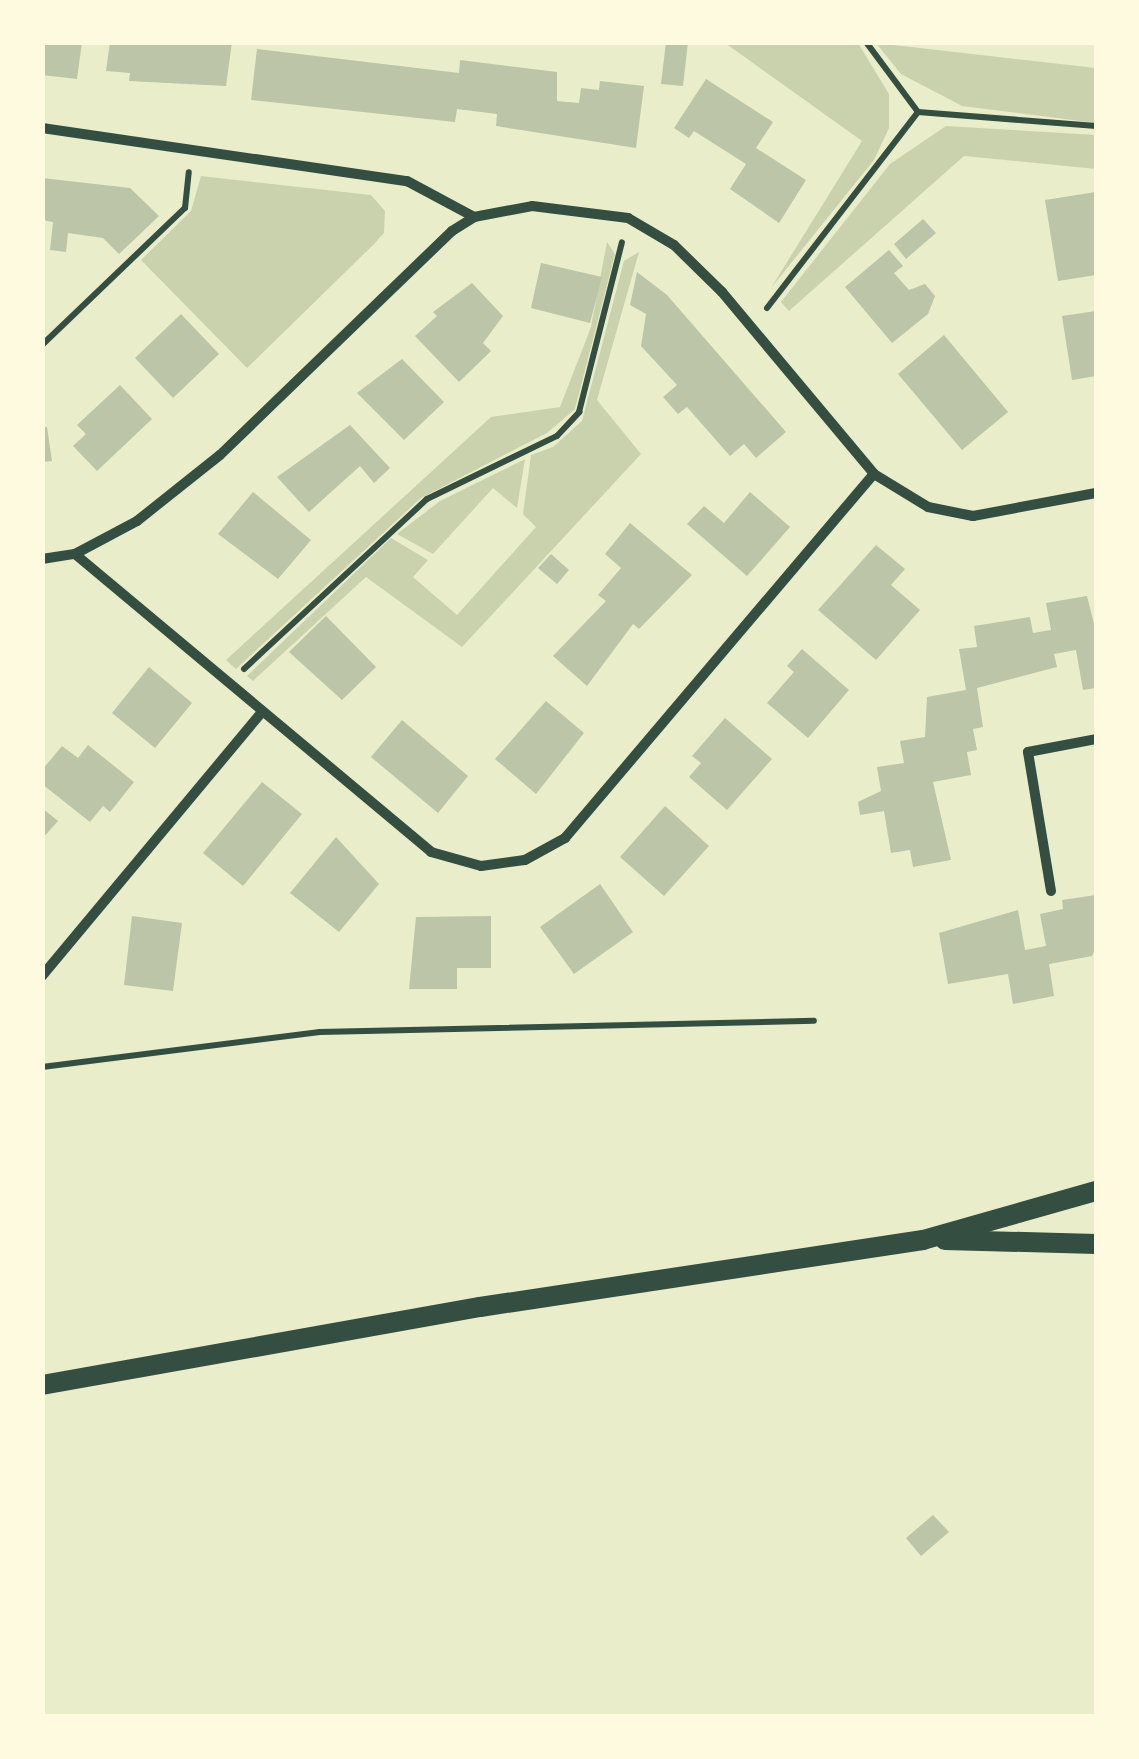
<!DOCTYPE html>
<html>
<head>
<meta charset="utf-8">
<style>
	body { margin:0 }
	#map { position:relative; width:1139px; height:1759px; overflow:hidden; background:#e9edc9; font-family:Lato,sans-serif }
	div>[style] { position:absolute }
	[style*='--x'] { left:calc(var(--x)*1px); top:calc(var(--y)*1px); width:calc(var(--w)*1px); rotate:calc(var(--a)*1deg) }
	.green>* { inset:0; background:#cad2ad }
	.building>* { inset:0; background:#bcc5a7 }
	.path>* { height:6px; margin:-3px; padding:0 3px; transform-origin:3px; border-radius:3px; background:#344e41 }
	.minor>* { height:10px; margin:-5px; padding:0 5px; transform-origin:5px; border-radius:5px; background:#344e41 }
	.secondary>* { height:20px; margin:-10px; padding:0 10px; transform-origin:10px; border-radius:10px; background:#344e41 }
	span { translate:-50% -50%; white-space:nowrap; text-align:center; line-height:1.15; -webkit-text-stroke:8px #fefae0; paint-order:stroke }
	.frame { position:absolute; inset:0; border:45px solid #fefae0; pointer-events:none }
</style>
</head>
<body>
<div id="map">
	<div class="green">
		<i style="clip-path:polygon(725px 43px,858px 43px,889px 94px,889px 128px,874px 160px,771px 288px,862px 141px)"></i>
		<i style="clip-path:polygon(876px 43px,1096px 68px,1096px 123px,962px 106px,901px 74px)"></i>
		<i style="clip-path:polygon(946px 126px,1096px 135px,1096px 169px,964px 156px,789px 311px,781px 302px,890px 164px)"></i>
		<i style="clip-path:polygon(201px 176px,371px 195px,385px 211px,384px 233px,373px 245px,247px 368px,141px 260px,191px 211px)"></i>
		<i style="clip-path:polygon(607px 242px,615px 254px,575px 409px,547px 433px,421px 498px,236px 669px,226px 660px,491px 417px,560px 407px,591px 327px)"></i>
		<i style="clip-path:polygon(639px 252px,597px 400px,641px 454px,462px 647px,366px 577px,253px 681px,247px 676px,391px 538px,428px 560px,413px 577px,457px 615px,536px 527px,523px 514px,531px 455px,553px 447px,582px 421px,624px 261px)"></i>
		<i style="clip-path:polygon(525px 459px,517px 508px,493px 488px,433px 554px,397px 534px,440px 501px)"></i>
	</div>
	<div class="building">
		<i style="clip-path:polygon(42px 42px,82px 42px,77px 79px,42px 75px)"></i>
		<i style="clip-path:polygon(110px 42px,232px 42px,226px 86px,129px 81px,130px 73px,106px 71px)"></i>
		<i style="clip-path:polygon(666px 42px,688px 42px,683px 86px,661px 84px)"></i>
		<i style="clip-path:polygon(257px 49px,459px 73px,460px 60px,557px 72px,557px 101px,579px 103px,581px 88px,599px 90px,600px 81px,644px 86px,636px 148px,496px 126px,497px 114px,457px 109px,455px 122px,251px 100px)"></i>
		<i style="clip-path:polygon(706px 79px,773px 122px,756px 148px,806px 180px,779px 223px,730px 189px,746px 164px,694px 131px,689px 138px,674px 128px)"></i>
		<i style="clip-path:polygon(42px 178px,130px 188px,159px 216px,119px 254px,103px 238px,68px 233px,66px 252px,50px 250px,53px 222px,42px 220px)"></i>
		<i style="clip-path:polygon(1096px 192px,1096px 275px,1058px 281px,1045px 200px)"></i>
		<i style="clip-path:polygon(923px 219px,936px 233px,906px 259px,894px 244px)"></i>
		<i style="clip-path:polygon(889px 250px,903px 266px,894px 273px,909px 290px,925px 284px,935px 296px,928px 314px,892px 343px,845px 287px)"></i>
		<i style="clip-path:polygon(541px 263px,602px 277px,590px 323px,531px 308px)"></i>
		<i style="clip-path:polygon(637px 272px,667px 295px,786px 432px,756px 458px,744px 444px,730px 456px,687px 407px,678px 414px,663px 397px,677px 385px,641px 346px,646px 314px,630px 305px)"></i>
		<i style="clip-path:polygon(472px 283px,503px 316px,483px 343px,491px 351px,459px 382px,415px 336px,437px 316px,433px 312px)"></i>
		<i style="clip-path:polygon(1096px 311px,1096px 376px,1072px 380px,1062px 316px)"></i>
		<i style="clip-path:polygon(181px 314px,219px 354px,173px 398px,135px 358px)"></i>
		<i style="clip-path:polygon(944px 335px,1008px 412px,962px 450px,898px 374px)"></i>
		<i style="clip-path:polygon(402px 359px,444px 402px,404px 440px,357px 393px)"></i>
		<i style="clip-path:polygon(120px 385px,152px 419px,97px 471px,73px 446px,86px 434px,77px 425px)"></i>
		<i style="clip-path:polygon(350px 425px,390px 468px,374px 483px,360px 466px,309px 512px,277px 477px)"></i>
		<i style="clip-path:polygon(42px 427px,47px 427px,52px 461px,42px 462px)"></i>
		<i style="clip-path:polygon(253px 492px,311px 540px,278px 579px,218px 534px)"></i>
		<i style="clip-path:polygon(750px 492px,790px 527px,747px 576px,687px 524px,704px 506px,724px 523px)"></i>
		<i style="clip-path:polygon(630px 523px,692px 575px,639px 629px,633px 624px,587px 686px,553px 656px,606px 601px,598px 595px,621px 568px,605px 554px)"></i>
		<i style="clip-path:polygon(876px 545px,905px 569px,891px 585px,920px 610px,876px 660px,818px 610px)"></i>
		<i style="clip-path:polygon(551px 554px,569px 570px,557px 584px,538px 568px)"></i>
		<i style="clip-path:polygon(1087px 596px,1096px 632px,1096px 688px,1083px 690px,1076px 650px,1054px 654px,1057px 667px,977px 688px,983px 727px,973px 729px,977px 750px,967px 752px,971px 775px,933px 782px,951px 860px,913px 867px,910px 850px,891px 853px,884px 811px,860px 815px,858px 802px,881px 791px,877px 767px,904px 763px,900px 741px,925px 737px,927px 697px,966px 690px,959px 649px,977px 647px,974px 626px,1030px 617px,1033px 633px,1051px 630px,1046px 603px)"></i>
		<i style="clip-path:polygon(326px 616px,376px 667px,342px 700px,289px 652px)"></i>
		<i style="clip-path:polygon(802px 649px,849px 690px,808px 738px,767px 703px,794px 672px,787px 666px)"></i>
		<i style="clip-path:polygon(149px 667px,192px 703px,155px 748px,112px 713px)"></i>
		<i style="clip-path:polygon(546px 701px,584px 733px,536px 794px,495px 759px)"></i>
		<i style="clip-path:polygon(725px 718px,772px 759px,727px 810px,689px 777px,701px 763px,692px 756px)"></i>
		<i style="clip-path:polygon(402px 720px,468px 776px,438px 813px,371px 757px)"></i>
		<i style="clip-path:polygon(88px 745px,134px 782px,110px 812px,103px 806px,90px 822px,42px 784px,42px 770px,62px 746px,78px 758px)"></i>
		<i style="clip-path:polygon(262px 782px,302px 814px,243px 886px,203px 853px)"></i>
		<i style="clip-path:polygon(665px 806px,709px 846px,664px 896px,620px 857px)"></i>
		<i style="clip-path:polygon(42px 808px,58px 821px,42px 839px)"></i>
		<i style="clip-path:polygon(336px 837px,379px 884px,339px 932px,290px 893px)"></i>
		<i style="clip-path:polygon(600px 884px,633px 932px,574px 974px,540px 927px)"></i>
		<i style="clip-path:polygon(1096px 895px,1096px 947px,1092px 956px,1049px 964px,1054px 996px,1013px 1004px,1008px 974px,948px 984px,939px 933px,1018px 910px,1025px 950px,1046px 946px,1040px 914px,1063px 909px,1062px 900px)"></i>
		<i style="clip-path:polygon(132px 916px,182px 923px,173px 991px,124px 985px)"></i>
		<i style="clip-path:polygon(491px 916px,491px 968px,457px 968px,457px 989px,409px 989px,416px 917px)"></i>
		<i style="clip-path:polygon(933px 1515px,949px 1532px,921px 1556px,906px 1538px)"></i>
	</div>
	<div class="path">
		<i style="--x:918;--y:112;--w:179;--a:4.5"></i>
		<i style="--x:767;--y:308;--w:247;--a:-52.4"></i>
		<i style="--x:918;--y:112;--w:87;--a:-126.6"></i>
		<i style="--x:42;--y:345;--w:198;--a:-43.8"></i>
		<i style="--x:185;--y:208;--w:36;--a:-84"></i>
		<i style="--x:244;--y:669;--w:250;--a:-42.9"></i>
		<i style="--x:427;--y:499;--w:144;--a:-25.9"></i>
		<i style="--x:557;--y:436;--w:33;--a:-47"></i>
		<i style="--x:579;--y:412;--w:175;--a:-75.8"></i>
		<i style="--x:42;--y:1067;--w:280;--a:-7.2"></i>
		<i style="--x:320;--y:1032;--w:494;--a:-1.3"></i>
	</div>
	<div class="minor">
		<i style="--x:42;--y:128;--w:369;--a:8.3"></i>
		<i style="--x:407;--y:181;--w:76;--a:28.2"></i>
		<i style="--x:75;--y:554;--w:464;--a:39.9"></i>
		<i style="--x:431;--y:852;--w:52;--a:15.6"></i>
		<i style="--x:481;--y:866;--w:44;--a:-7.8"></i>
		<i style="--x:525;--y:860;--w:46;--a:-28.8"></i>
		<i style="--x:565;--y:838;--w:477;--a:-49.7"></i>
		<i style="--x:42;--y:559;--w:33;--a:-9"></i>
		<i style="--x:75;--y:554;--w:70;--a:-28"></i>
		<i style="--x:137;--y:521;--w:106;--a:-38.5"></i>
		<i style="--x:220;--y:455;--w:322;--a:-44"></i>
		<i style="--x:452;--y:231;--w:26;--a:-32"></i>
		<i style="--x:474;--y:217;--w:59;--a:-10.7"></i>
		<i style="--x:532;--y:206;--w:97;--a:7.1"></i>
		<i style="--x:628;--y:218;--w:53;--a:30.4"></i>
		<i style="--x:674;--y:245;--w:67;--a:44.4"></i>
		<i style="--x:722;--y:292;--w:237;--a:50.1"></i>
		<i style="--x:874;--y:474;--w:63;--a:31.4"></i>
		<i style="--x:928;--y:507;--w:46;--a:11.3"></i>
		<i style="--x:973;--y:516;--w:125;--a:-10.6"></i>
		<i style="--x:1051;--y:891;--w:141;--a:-99.4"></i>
		<i style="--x:1028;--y:752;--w:69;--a:-10.8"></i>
		<i style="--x:42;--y:976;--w:344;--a:-50.2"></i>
	</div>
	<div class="secondary">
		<i style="--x:945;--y:1240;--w:151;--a:1.5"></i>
		<i style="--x:42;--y:1385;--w:445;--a:-10.1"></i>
		<i style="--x:480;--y:1307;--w:448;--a:-8.6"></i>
		<i style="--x:923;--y:1240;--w:180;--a:-15.8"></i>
	</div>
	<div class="frame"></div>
</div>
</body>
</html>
